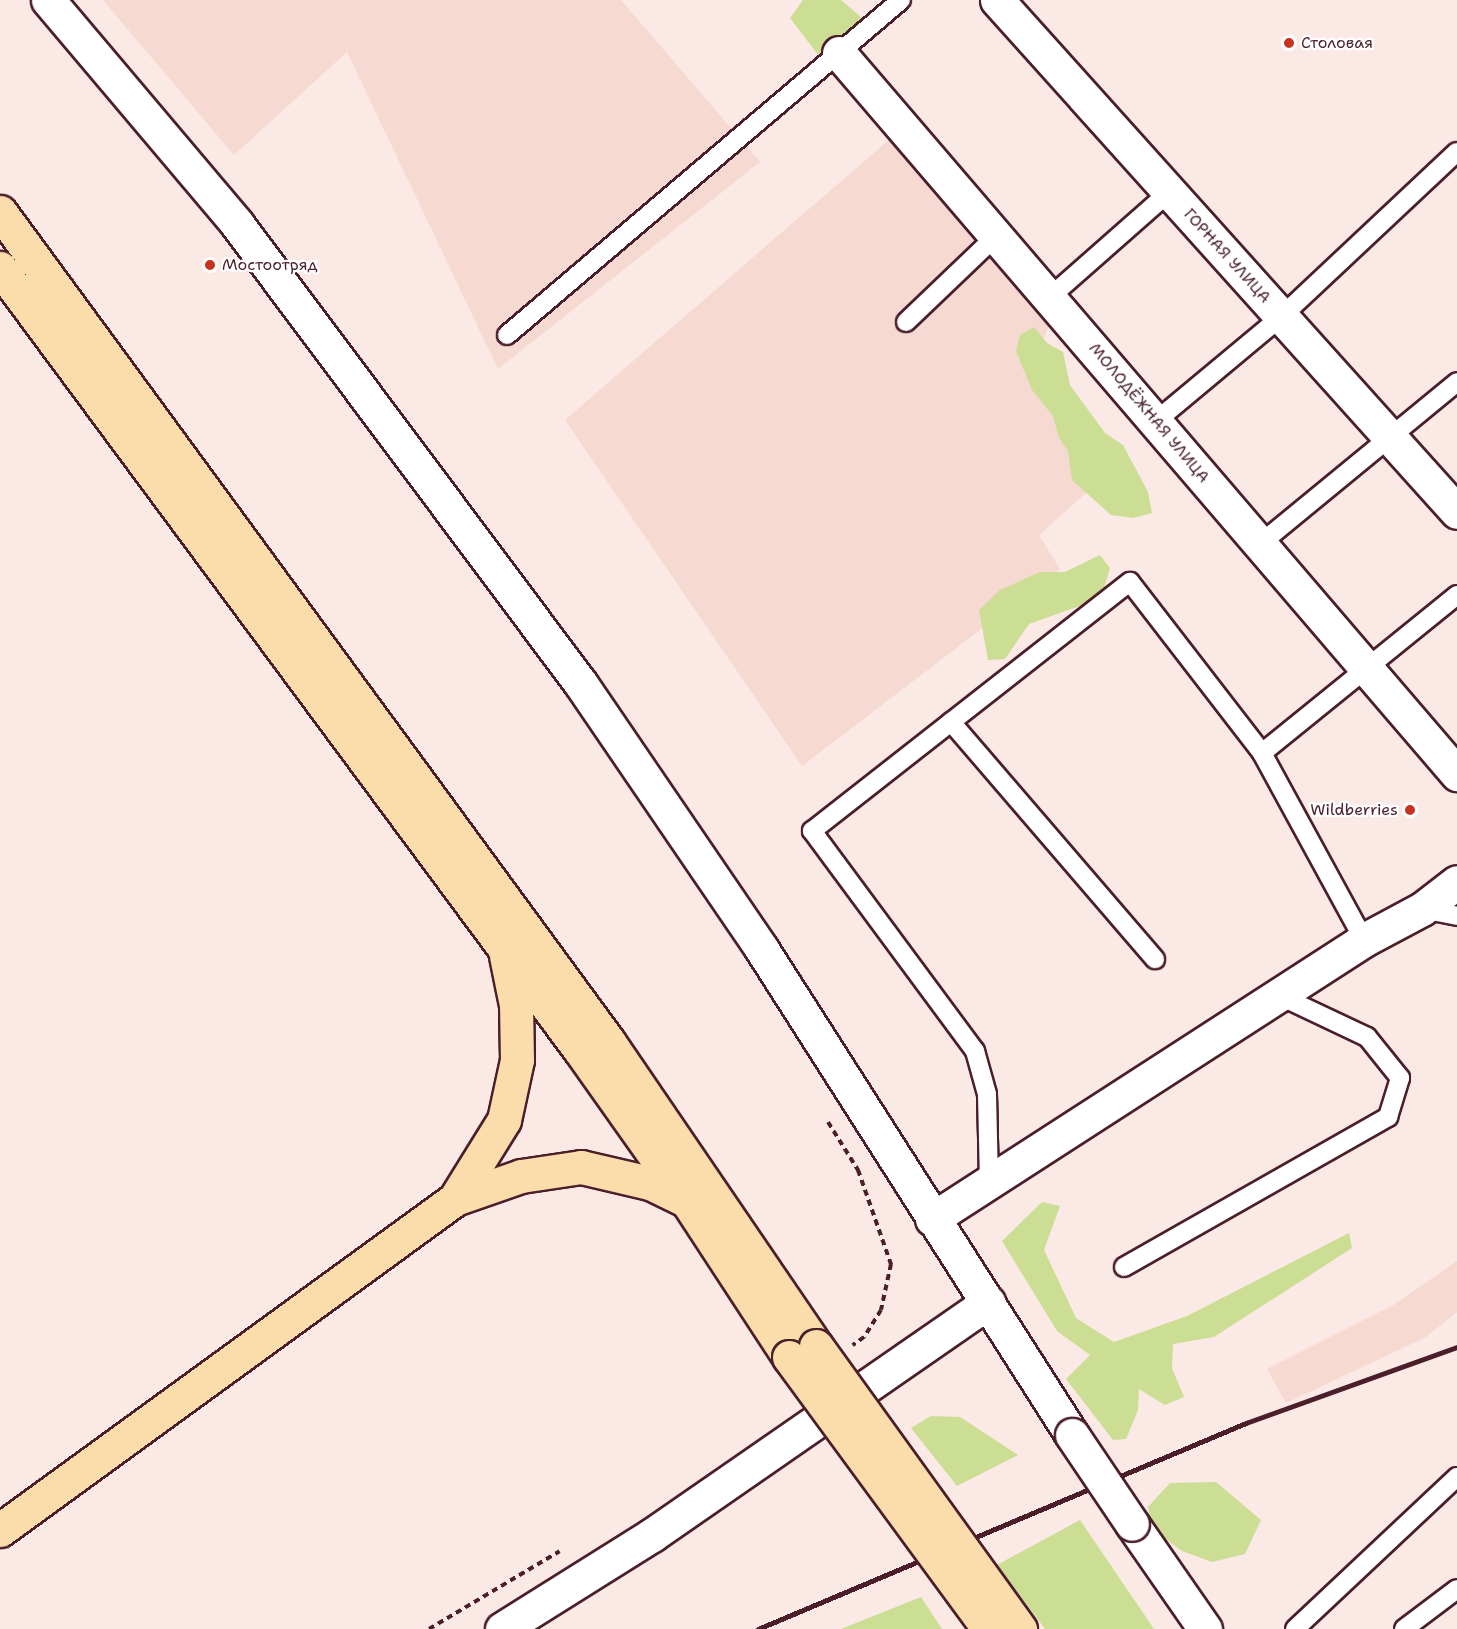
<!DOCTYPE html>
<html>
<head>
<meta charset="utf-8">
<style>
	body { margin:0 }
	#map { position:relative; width:1457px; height:1629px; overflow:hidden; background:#fae9e4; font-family:"Shantell Sans",sans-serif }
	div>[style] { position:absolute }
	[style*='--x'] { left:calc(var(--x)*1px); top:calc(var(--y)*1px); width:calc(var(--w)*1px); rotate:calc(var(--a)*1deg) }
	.built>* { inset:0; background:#f6d9d1 }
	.green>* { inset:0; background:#cbde93 }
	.path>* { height:4px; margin-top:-2px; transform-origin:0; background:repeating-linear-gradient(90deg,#4a1f2b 0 6px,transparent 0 10.5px) }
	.roads { filter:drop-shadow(2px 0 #4a1f2b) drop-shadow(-2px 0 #4a1f2b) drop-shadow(0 2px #4a1f2b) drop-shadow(0 -2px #4a1f2b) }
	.service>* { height:18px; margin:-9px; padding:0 9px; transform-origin:9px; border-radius:9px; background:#fff }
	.minor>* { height:33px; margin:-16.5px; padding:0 16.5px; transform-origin:16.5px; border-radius:16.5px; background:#fff }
	.tertiary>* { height:33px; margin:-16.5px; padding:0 16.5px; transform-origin:16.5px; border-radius:16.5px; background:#fff }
	.secondary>* { height:33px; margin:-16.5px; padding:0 16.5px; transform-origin:16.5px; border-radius:16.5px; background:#fff }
	.primary>* { height:33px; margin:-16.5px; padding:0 16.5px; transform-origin:16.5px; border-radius:16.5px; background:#faddab }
	.rail>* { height:4.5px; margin:-2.25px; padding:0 2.25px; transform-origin:2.25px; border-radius:2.25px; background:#4a1f2b }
	.bridges { filter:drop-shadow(2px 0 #4a1f2b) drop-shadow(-2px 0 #4a1f2b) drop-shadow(0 2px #4a1f2b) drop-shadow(0 -2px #4a1f2b) }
	.secondary-bridge>* { height:33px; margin:-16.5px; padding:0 16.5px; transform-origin:16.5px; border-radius:16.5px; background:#fff }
	.primary-bridge>* { height:33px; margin:-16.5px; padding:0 16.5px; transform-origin:16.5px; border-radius:16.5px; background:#faddab }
	.dots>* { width:16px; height:16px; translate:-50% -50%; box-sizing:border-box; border:3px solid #fff; border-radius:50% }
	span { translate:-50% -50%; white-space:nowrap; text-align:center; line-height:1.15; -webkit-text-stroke:4.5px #fff; paint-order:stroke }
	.poi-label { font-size:16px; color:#4a1f2b }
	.left { translate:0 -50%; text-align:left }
	.right { translate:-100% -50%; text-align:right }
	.street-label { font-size:16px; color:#4a1f2b }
</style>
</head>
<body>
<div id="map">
	<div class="built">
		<i style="clip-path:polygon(103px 0,621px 0,760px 162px,498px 369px,347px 52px,234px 155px)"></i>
		<i style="clip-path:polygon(891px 138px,1051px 319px,1039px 352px,1106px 475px,1039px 535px,1060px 569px,802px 766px,565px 420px)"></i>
		<i style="clip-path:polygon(1457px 1261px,1457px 1312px,1426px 1337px,1286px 1403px,1267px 1369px,1395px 1304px)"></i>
	</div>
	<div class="green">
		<i style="clip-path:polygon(803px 0,841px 0,862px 18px,858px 53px,843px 64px,819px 56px,790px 18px)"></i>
		<i style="clip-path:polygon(1034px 327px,1047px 343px,1063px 352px,1070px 385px,1105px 433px,1123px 445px,1148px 492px,1152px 513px,1133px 518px,1111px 515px,1072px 480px,1068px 451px,1059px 438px,1053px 416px,1032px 390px,1016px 351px,1020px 335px)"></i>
		<i style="clip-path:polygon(1100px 555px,1110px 568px,1104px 588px,1088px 603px,1029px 624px,1005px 659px,988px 660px,979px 610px,1000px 590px,1040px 572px,1065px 572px)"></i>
		<i style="clip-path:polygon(1042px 1202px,1060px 1206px,1044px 1250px,1076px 1318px,1114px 1342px,1187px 1316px,1349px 1233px,1352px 1248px,1214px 1337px,1173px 1344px,1172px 1368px,1184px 1397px,1165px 1405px,1139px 1389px,1138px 1410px,1126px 1439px,1113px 1440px,1066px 1379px,1090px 1355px,1057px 1331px,1002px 1241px)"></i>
		<i style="clip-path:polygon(931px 1416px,960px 1417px,1018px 1455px,957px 1486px,911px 1428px)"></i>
		<i style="clip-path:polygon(1216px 1482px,1261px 1520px,1245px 1554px,1212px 1562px,1182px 1551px,1152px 1529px,1148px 1507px,1170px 1483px)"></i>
		<i style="clip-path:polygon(1080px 1520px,1154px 1629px,1045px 1629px,997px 1565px)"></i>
		<i style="clip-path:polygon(921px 1597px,942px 1629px,841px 1629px)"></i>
	</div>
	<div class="path">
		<i style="--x:828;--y:1122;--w:57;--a:58"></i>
		<i style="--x:858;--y:1170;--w:100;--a:70.7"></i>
		<i style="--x:891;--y:1264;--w:47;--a:102.3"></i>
		<i style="--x:881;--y:1310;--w:32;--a:122"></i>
		<i style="--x:864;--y:1337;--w:14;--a:144"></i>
		<i style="--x:429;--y:1629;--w:152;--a:-30.8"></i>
	</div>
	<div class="roads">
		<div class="service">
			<i style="--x:1050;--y:297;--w:159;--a:-41.4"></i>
			<i style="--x:906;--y:322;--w:126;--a:-43.7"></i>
			<i style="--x:507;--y:335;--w:517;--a:-40.37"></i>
			<i style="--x:1156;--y:421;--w:163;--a:-39.8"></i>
			<i style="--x:1281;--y:317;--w:241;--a:-43.2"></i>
			<i style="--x:1260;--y:544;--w:255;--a:-39.4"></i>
			<i style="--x:951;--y:722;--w:313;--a:49.3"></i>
			<i style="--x:1262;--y:753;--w:251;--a:-39"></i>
			<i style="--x:1422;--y:909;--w:36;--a:11"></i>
			<i style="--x:989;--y:1182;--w:88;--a:-91.3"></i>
			<i style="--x:987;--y:1094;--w:45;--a:-105.6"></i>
			<i style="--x:975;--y:1051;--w:274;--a:-126.5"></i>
			<i style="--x:812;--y:831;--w:404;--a:-38.1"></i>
			<i style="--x:1130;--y:582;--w:216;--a:52.3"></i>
			<i style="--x:1262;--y:753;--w:213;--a:61.4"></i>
			<i style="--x:1124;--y:1267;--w:304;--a:-29.6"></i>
			<i style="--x:1388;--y:1117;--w:41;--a:-72.9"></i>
			<i style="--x:1400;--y:1078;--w:53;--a:-128.8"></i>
			<i style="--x:1367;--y:1037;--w:98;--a:-154.7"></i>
			<i style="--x:1295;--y:1629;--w:222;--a:-43.2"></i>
			<i style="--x:1404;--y:1629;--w:66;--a:-37"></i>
		</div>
		<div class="minor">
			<i style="--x:997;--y:0;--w:688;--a:48.06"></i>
			<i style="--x:839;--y:53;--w:950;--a:49.4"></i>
			<i style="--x:932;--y:1219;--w:514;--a:-32.86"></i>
			<i style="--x:1364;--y:940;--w:66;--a:-28.1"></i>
			<i style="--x:1422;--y:909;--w:44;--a:-37.6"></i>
		</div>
		<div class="tertiary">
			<i style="--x:502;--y:1629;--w:177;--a:-32.1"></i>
			<i style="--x:652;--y:1535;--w:409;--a:-34.7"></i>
		</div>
		<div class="secondary">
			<i style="--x:48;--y:0;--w:293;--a:49.8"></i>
			<i style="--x:237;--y:224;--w:574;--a:53.21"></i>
			<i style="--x:581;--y:684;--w:320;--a:55.7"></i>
			<i style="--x:761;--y:948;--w:578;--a:57.44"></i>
			<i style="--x:1132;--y:1524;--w:128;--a:55.2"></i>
		</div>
		<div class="primary">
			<i style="--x:0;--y:212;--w:1028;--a:53.74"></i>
			<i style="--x:608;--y:1041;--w:369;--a:55.7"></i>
			<i style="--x:0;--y:268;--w:974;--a:53.44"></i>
			<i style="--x:580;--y:1050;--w:185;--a:54.7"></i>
			<i style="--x:687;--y:1201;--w:186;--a:56.8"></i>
			<i style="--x:455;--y:1199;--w:93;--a:-58.2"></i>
			<i style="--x:504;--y:1120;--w:61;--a:-77.8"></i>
			<i style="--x:517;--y:1060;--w:55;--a:-91"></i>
			<i style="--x:516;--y:1005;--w:50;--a:-101.5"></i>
			<i style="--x:0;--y:1530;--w:563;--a:-36.03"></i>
			<i style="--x:455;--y:1199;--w:70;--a:-19.2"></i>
			<i style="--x:521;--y:1176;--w:61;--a:-8.5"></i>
			<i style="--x:581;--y:1167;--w:71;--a:13.1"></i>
			<i style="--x:650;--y:1183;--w:41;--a:25.9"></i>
		</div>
	</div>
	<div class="rail">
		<i style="--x:758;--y:1629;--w:530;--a:-22.89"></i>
		<i style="--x:1246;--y:1423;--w:224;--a:-19.8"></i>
	</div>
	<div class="bridges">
		<div class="secondary-bridge">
			<i style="--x:1072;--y:1435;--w:107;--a:56"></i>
		</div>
		<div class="primary-bridge">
			<i style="--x:816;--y:1346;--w:349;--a:54.2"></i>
			<i style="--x:789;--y:1357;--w:338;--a:53.7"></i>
		</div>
	</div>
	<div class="dots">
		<i style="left:1289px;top:43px;background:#c8321e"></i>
		<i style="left:210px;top:265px;background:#c8321e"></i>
		<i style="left:1410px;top:810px;background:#c8321e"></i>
	</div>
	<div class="poi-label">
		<span class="left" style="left:1301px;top:43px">Столовая</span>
		<span class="left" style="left:222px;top:265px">Мостоотряд</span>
		<span class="right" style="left:1398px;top:810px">Wildberries</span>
	</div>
	<div class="street-label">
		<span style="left:1227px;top:256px;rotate:48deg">ГОРНАЯ УЛИЦА</span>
		<span style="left:1149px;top:413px;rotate:50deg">МОЛОДЁЖНАЯ УЛИЦА</span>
	</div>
</div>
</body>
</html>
